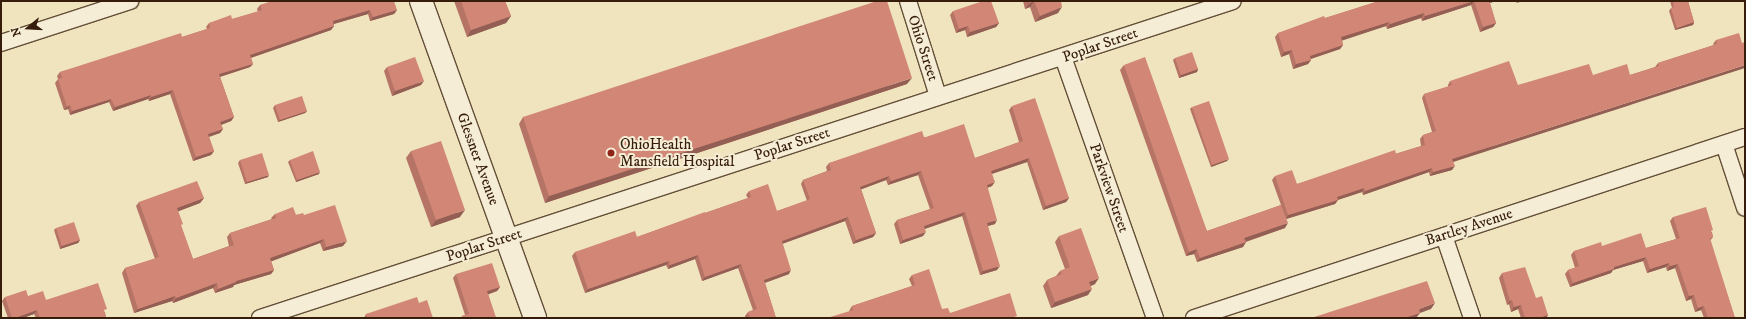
<!DOCTYPE html>
<html>
<head>
<meta charset="utf-8">
<style>
	body { margin:0 }
	#map { position:relative; width:1746px; height:319px; overflow:hidden; background:#efe4be; font-family:"IM FELL DW Pica",serif }
	div>[style] { position:absolute }
	[style*='--x'] { left:calc(var(--x)*1px); top:calc(var(--y)*1px); width:calc(var(--w)*1px); rotate:calc(var(--a)*1deg) }
	.roads { filter:drop-shadow(1px 0 #644f38) drop-shadow(-1px 0 #644f38) drop-shadow(0 1px #644f38) drop-shadow(0 -1px #644f38) }
	.street>* { height:16px; margin:-8px; padding:0 8px; transform-origin:8px; border-radius:8px; background:#f5edd5 }
	.secondary>* { height:22px; margin:-11px; padding:0 11px; transform-origin:11px; border-radius:11px; background:#f5edd5 }
	.wall>* { inset:0; background:#b57465 }
	.shaded-wall>* { inset:0; background:#935e53 }
	.building>* { inset:0; background:#d28776 }
	.dots>* { width:11px; height:11px; translate:-50% -50%; box-sizing:border-box; border:2px solid #f5edd5; border-radius:50% }
	span { translate:-50% -50%; white-space:nowrap; text-align:center; line-height:1.15; -webkit-text-stroke:4px #f5edd5; paint-order:stroke }
	.street-label { font-size:15px; color:#361d0b }
	.poi-label { font-size:15px; color:#361d0b }
	.left { translate:0 -50%; text-align:left }
	.frame { position:absolute; inset:0; border:2px solid #361d0b; pointer-events:none }
	.north { position:absolute; left:8px; top:8px; width:40px; height:40px; -webkit-text-stroke:3px #f5edd5; paint-order:stroke; rotate:252deg; font-size:11px; font-weight:700; line-height:16px; text-align:center; color:#361d0b }
	.north::after { content:''; display:block; margin:auto; width:14px; height:18px; background:#361d0b; clip-path:polygon(50% 0,100% 100%,50% 72%,0 100%) }
</style>
</head>
<body>
<div id="map">
	<div class="roads">
		<div class="street">
			<i style="--x:908;--y:1;--w:100;--a:72.5"></i>
			<i style="--x:1;--y:43;--w:136;--a:-18"></i>
			<i style="--x:1063;--y:57;--w:277;--a:70.6"></i>
			<i style="--x:1724;--y:144;--w:67;--a:71.8"></i>
			<i style="--x:1444;--y:236;--w:87;--a:71.1"></i>
			<i style="--x:260;--y:318;--w:1023;--a:-18.05"></i>
			<i style="--x:1194;--y:318;--w:580;--a:-18.19"></i>
		</div>
		<div class="secondary">
			<i style="--x:421;--y:1;--w:337;--a:70.2"></i>
		</div>
	</div>
	<div class="wall">
		<i style="clip-path:polygon(454px 1px,505px 1px,511px 16px,506px 23px,467px 37px)"></i>
		<i style="clip-path:polygon(1023px 1px,1061px 1px,1058px 13px,1035px 22px,1030px 7px,1025px 9px)"></i>
		<i style="clip-path:polygon(1379px 1px,1496px 1px,1490px 3px,1496px 23px,1493px 27px,1480px 32px,1471px 5px,1422px 21px,1421px 18px,1387px 29px,1386px 26px,1342px 40px,1343px 45px,1340px 49px,1311px 59px,1311px 60px,1308px 64px,1293px 69px,1289px 54px,1281px 57px,1275px 37px,1278px 33px)"></i>
		<i style="clip-path:polygon(1670px 1px,1688px 1px,1694px 22px,1693px 25px,1675px 30px,1669px 11px,1671px 8px,1672px 8px)"></i>
		<i style="clip-path:polygon(275px 2px,397px 10px,394px 14px,370px 21px,368px 14px,334px 24px,334px 26px,331px 30px,251px 58px,253px 64px,250px 67px,220px 77px,234px 117px,231px 121px,221px 125px,223px 129px,220px 133px,209px 137px,214px 151px,211px 155px,193px 161px,170px 94px,149px 101px,148px 99px,113px 111px,109px 102px,70px 115px,68px 109px,64px 110px,55px 83px,58px 79px,57px 76px,60px 72px,182px 37px,207px 29px,206px 27px,209px 23px,232px 19px,258px 12px,257px 9px,260px 5px)"></i>
		<i style="clip-path:polygon(953px 11px,999px 23px,996px 27px,967px 37px,965px 30px,956px 33px,950px 15px)"></i>
		<i style="clip-path:polygon(1716px 40px,1742px 43px,1453px 162px,1452px 170px,1430px 176px,1429px 172px,1363px 195px,1362px 192px,1338px 200px,1335px 204px,1286px 219px,1285px 228px,1246px 242px,1243px 247px,1197px 262px,1194px 254px,1186px 256px,1120px 70px,1124px 65px,1207px 231px,1281px 205px,1272px 180px,1275px 176px,1297px 184px,1421px 146px,1420px 139px,1423px 135px,1432px 132px,1422px 98px,1424px 94px,1448px 87px,1448px 85px,1450px 81px,1518px 85px,1593px 75px,1630px 75px,1655px 67px,1658px 63px,1714px 45px,1713px 44px)"></i>
		<i style="clip-path:polygon(1175px 58px,1198px 69px,1197px 72px,1179px 78px,1173px 60px)"></i>
		<i style="clip-path:polygon(387px 67px,421px 85px,392px 96px,384px 71px)"></i>
		<i style="clip-path:polygon(907px 84px,545px 203px,519px 124px,523px 117px)"></i>
		<i style="clip-path:polygon(275px 105px,307px 111px,305px 113px,278px 122px,273px 108px)"></i>
		<i style="clip-path:polygon(1012px 106px,1069px 198px,1066px 202px,1043px 210px,1027px 162px,992px 174px,992px 186px,987px 188px,995px 224px,988px 226px,997px 270px,980px 275px,962px 216px,925px 229px,923px 236px,900px 244px,894px 224px,897px 220px,930px 209px,918px 175px,888px 185px,886px 180px,861px 189px,876px 233px,873px 237px,853px 244px,845px 221px,782px 244px,789px 274px,765px 283px,776px 318px,745px 318px,745px 316px,748px 312px,753px 310px,738px 268px,702px 281px,695px 259px,668px 269px,666px 265px,585px 293px,572px 256px,575px 252px,637px 237px,705px 213px,748px 198px,746px 195px,749px 191px,777px 211px,807px 201px,801px 184px,803px 180px,827px 171px,826px 167px,829px 163px,924px 137px,975px 158px,1019px 142px,1009px 110px)"></i>
		<i style="clip-path:polygon(1192px 107px,1227px 161px,1211px 167px,1190px 109px)"></i>
		<i style="clip-path:polygon(411px 151px,460px 217px,431px 227px,406px 158px)"></i>
		<i style="clip-path:polygon(240px 160px,268px 177px,245px 184px,238px 163px)"></i>
		<i style="clip-path:polygon(290px 160px,319px 174px,296px 182px,288px 162px)"></i>
		<i style="clip-path:polygon(204px 198px,200px 203px,178px 211px,181px 226px,193px 259px,229px 246px,227px 237px,230px 233px,272px 219px,271px 218px,275px 214px,304px 215px,343px 246px,323px 251px,320px 243px,271px 261px,274px 270px,271px 274px,234px 285px,233px 287px,215px 293px,213px 288px,173px 303px,172px 301px,134px 313px,122px 273px,125px 268px,155px 259px,136px 206px,139px 202px)"></i>
		<i style="clip-path:polygon(1673px 217px,1712px 232px,1713px 237px,1710px 241px,1735px 318px,1704px 318px,1701px 310px,1695px 312px,1691px 299px,1686px 301px,1675px 268px,1667px 271px,1666px 267px,1647px 273px,1643px 261px,1613px 270px,1611px 273px,1570px 287px,1565px 274px,1568px 270px,1575px 268px,1571px 255px,1574px 251px,1602px 246px,1646px 248px,1676px 239px,1670px 221px)"></i>
		<i style="clip-path:polygon(56px 228px,80px 240px,78px 243px,60px 249px,54px 230px)"></i>
		<i style="clip-path:polygon(1059px 236px,1095px 284px,1091px 286px,1088px 295px,1051px 308px,1043px 286px,1047px 280px,1056px 276px,1060px 271px,1065px 269px,1055px 242px)"></i>
		<i style="clip-path:polygon(1502px 273px,1536px 298px,1548px 315px,1546px 318px,1521px 318px,1518px 309px,1511px 312px,1509px 304px,1507px 305px,1499px 278px)"></i>
		<i style="clip-path:polygon(456px 274px,500px 287px,497px 291px,488px 294px,496px 318px,461px 318px,462px 316px,465px 315px,453px 278px)"></i>
		<i style="clip-path:polygon(912px 275px,942px 309px,950px 313px,1017px 316px,849px 311px,852px 306px,912px 286px,909px 279px)"></i>
		<i style="clip-path:polygon(28px 296px,105px 312px,106px 318px,36px 318px,34px 314px,23px 318px,8px 318px,2px 301px,5px 297px)"></i>
		<i style="clip-path:polygon(419px 303px,433px 318px,364px 318px,366px 314px)"></i>
	</div>
	<div class="shaded-wall">
		<i style="clip-path:polygon(1034px 1px,1030px 7px,1025px 9px,1030px 3px)"></i>
		<i style="clip-path:polygon(1474px 1px,1471px 5px,1422px 21px,1425px 16px)"></i>
		<i style="clip-path:polygon(1488px 1px,1496px 1px,1486px 4px)"></i>
		<i style="clip-path:polygon(1518px 1px,1524px 1px,1516px 3px)"></i>
		<i style="clip-path:polygon(1062px 7px,1058px 13px,1035px 22px,1040px 16px)"></i>
		<i style="clip-path:polygon(370px 10px,368px 14px,330px 25px,333px 21px)"></i>
		<i style="clip-path:polygon(397px 10px,394px 14px,370px 21px,373px 17px)"></i>
		<i style="clip-path:polygon(1424px 13px,1421px 18px,1387px 29px,1390px 24px)"></i>
		<i style="clip-path:polygon(511px 16px,506px 23px,467px 37px,471px 30px)"></i>
		<i style="clip-path:polygon(1389px 22px,1386px 26px,1338px 42px,1341px 37px)"></i>
		<i style="clip-path:polygon(1694px 22px,1693px 25px,1675px 30px,1677px 28px)"></i>
		<i style="clip-path:polygon(999px 23px,996px 27px,967px 37px,970px 32px)"></i>
		<i style="clip-path:polygon(1496px 23px,1493px 27px,1480px 32px,1483px 27px)"></i>
		<i style="clip-path:polygon(334px 26px,331px 30px,247px 59px,250px 55px)"></i>
		<i style="clip-path:polygon(968px 26px,965px 30px,956px 33px,959px 29px)"></i>
		<i style="clip-path:polygon(1343px 45px,1340px 49px,1307px 60px,1310px 56px)"></i>
		<i style="clip-path:polygon(1292px 50px,1289px 54px,1281px 57px,1284px 52px)"></i>
		<i style="clip-path:polygon(1311px 60px,1308px 64px,1293px 69px,1296px 64px)"></i>
		<i style="clip-path:polygon(253px 64px,250px 67px,216px 78px,219px 74px)"></i>
		<i style="clip-path:polygon(1745px 65px,1745px 68px,1450px 163px,1452px 159px)"></i>
		<i style="clip-path:polygon(1198px 69px,1197px 72px,1179px 78px,1181px 75px)"></i>
		<i style="clip-path:polygon(912px 78px,907px 84px,545px 203px,549px 196px)"></i>
		<i style="clip-path:polygon(424px 81px,421px 85px,392px 96px,395px 91px)"></i>
		<i style="clip-path:polygon(173px 90px,170px 94px,149px 101px,151px 97px)"></i>
		<i style="clip-path:polygon(151px 95px,148px 99px,113px 111px,115px 107px)"></i>
		<i style="clip-path:polygon(111px 99px,109px 102px,70px 115px,72px 111px)"></i>
		<i style="clip-path:polygon(70px 105px,68px 109px,64px 110px,67px 107px)"></i>
		<i style="clip-path:polygon(307px 111px,305px 113px,278px 122px,280px 120px)"></i>
		<i style="clip-path:polygon(234px 117px,231px 121px,218px 126px,220px 122px)"></i>
		<i style="clip-path:polygon(223px 129px,220px 133px,205px 138px,208px 134px)"></i>
		<i style="clip-path:polygon(214px 151px,211px 155px,193px 161px,196px 157px)"></i>
		<i style="clip-path:polygon(1029px 158px,1027px 162px,988px 175px,991px 171px)"></i>
		<i style="clip-path:polygon(1229px 159px,1227px 161px,1211px 167px,1212px 165px)"></i>
		<i style="clip-path:polygon(1455px 166px,1452px 170px,1430px 176px,1433px 172px)"></i>
		<i style="clip-path:polygon(1432px 168px,1429px 172px,1363px 195px,1365px 191px)"></i>
		<i style="clip-path:polygon(921px 171px,918px 175px,888px 185px,891px 181px)"></i>
		<i style="clip-path:polygon(320px 172px,319px 174px,296px 182px,297px 180px)"></i>
		<i style="clip-path:polygon(269px 175px,268px 177px,245px 184px,247px 182px)"></i>
		<i style="clip-path:polygon(889px 176px,886px 180px,857px 191px,860px 187px)"></i>
		<i style="clip-path:polygon(995px 182px,992px 186px,984px 189px,987px 185px)"></i>
		<i style="clip-path:polygon(1364px 188px,1362px 192px,1334px 201px,1337px 197px)"></i>
		<i style="clip-path:polygon(204px 198px,200px 203px,174px 213px,177px 208px)"></i>
		<i style="clip-path:polygon(1069px 198px,1066px 202px,1043px 210px,1046px 206px)"></i>
		<i style="clip-path:polygon(1338px 200px,1335px 204px,1286px 219px,1288px 215px)"></i>
		<i style="clip-path:polygon(465px 210px,460px 217px,431px 227px,436px 220px)"></i>
		<i style="clip-path:polygon(965px 212px,962px 216px,921px 230px,924px 226px)"></i>
		<i style="clip-path:polygon(848px 217px,845px 221px,779px 245px,782px 241px)"></i>
		<i style="clip-path:polygon(997px 220px,995px 224px,984px 227px,987px 223px)"></i>
		<i style="clip-path:polygon(1288px 223px,1285px 228px,1241px 243px,1244px 238px)"></i>
		<i style="clip-path:polygon(926px 232px,923px 236px,900px 244px,903px 240px)"></i>
		<i style="clip-path:polygon(876px 233px,873px 237px,853px 244px,856px 240px)"></i>
		<i style="clip-path:polygon(324px 239px,320px 243px,267px 263px,270px 258px)"></i>
		<i style="clip-path:polygon(80px 240px,78px 243px,60px 249px,62px 246px)"></i>
		<i style="clip-path:polygon(347px 241px,343px 246px,323px 251px,326px 247px)"></i>
		<i style="clip-path:polygon(1246px 242px,1243px 247px,1197px 262px,1200px 258px)"></i>
		<i style="clip-path:polygon(1197px 249px,1194px 254px,1186px 256px,1189px 252px)"></i>
		<i style="clip-path:polygon(698px 255px,695px 259px,668px 269px,670px 265px)"></i>
		<i style="clip-path:polygon(1646px 257px,1643px 261px,1613px 270px,1611px 273px,1570px 287px,1573px 283px,1614px 267px)"></i>
		<i style="clip-path:polygon(669px 261px,666px 265px,585px 293px,588px 289px)"></i>
		<i style="clip-path:polygon(1669px 263px,1666px 267px,1647px 273px,1650px 269px)"></i>
		<i style="clip-path:polygon(741px 264px,738px 268px,702px 281px,705px 277px)"></i>
		<i style="clip-path:polygon(1678px 264px,1675px 268px,1667px 271px,1670px 266px)"></i>
		<i style="clip-path:polygon(1000px 266px,997px 270px,980px 275px,983px 271px)"></i>
		<i style="clip-path:polygon(274px 270px,271px 274px,234px 285px,233px 287px,215px 293px,218px 289px,236px 281px)"></i>
		<i style="clip-path:polygon(791px 270px,789px 274px,761px 284px,764px 280px)"></i>
		<i style="clip-path:polygon(1099px 278px,1095px 284px,1085px 288px,1089px 282px)"></i>
		<i style="clip-path:polygon(217px 283px,213px 288px,173px 303px,176px 298px)"></i>
		<i style="clip-path:polygon(500px 287px,497px 291px,484px 296px,487px 291px)"></i>
		<i style="clip-path:polygon(1092px 289px,1088px 295px,1051px 308px,1055px 302px)"></i>
		<i style="clip-path:polygon(1694px 295px,1691px 299px,1686px 301px,1689px 296px)"></i>
		<i style="clip-path:polygon(175px 296px,172px 301px,134px 313px,138px 309px)"></i>
		<i style="clip-path:polygon(1512px 300px,1509px 304px,1507px 305px,1510px 301px)"></i>
		<i style="clip-path:polygon(1435px 303px,1431px 309px,1420px 313px,1416px 318px,1405px 318px,1419px 309px)"></i>
		<i style="clip-path:polygon(1521px 305px,1518px 309px,1511px 312px,1514px 307px)"></i>
		<i style="clip-path:polygon(1704px 306px,1701px 310px,1695px 312px,1698px 308px)"></i>
		<i style="clip-path:polygon(37px 310px,34px 314px,23px 318px,15px 318px)"></i>
		<i style="clip-path:polygon(1548px 315px,1546px 318px,1539px 318px)"></i>
	</div>
	<div class="building">
		<i style="clip-path:polygon(272px 1px,274px 1px,275px 2px,278px 1px,394px 1px,397px 10px,373px 17px,370px 10px,333px 21px,334px 26px,250px 55px,253px 64px,219px 74px,234px 117px,220px 122px,223px 129px,208px 134px,214px 151px,196px 157px,173px 90px,151px 97px,151px 95px,115px 107px,111px 99px,72px 111px,70px 105px,67px 107px,58px 79px,62px 78px,60px 72px,181px 33px,182px 37px,210px 28px,209px 23px,231px 15px,232px 19px,262px 10px,260px 5px)"></i>
		<i style="clip-path:polygon(461px 1px,505px 1px,511px 16px,471px 30px)"></i>
		<i style="clip-path:polygon(877px 1px,887px 1px,912px 78px,549px 196px,523px 117px)"></i>
		<i style="clip-path:polygon(983px 1px,991px 1px,999px 23px,970px 32px,968px 26px,959px 29px,953px 11px)"></i>
		<i style="clip-path:polygon(1029px 1px,1061px 1px,1062px 7px,1040px 16px,1034px 1px,1030px 3px)"></i>
		<i style="clip-path:polygon(1379px 1px,1489px 1px,1496px 23px,1483px 27px,1474px 1px,1425px 16px,1424px 13px,1390px 24px,1389px 22px,1341px 37px,1343px 45px,1310px 56px,1311px 60px,1296px 64px,1292px 50px,1284px 52px,1278px 33px,1324px 16px,1325px 18px)"></i>
		<i style="clip-path:polygon(1673px 1px,1688px 1px,1694px 22px,1677px 28px,1671px 8px,1674px 7px)"></i>
		<i style="clip-path:polygon(1739px 33px,1742px 43px,1745px 42px,1745px 65px,1452px 159px,1455px 166px,1433px 172px,1432px 168px,1365px 191px,1364px 188px,1337px 197px,1338px 200px,1288px 215px,1275px 176px,1292px 170px,1297px 184px,1395px 150px,1396px 154px,1425px 145px,1423px 135px,1436px 131px,1424px 94px,1452px 85px,1450px 81px,1509px 61px,1518px 85px,1589px 64px,1593px 75px,1627px 64px,1630px 75px,1659px 66px,1658px 63px,1717px 44px,1716px 40px)"></i>
		<i style="clip-path:polygon(1192px 52px,1198px 69px,1181px 75px,1175px 58px)"></i>
		<i style="clip-path:polygon(415px 57px,424px 81px,395px 91px,387px 67px)"></i>
		<i style="clip-path:polygon(1145px 57px,1207px 231px,1281px 205px,1288px 223px,1244px 238px,1246px 242px,1200px 258px,1197px 249px,1189px 252px,1124px 65px)"></i>
		<i style="clip-path:polygon(302px 96px,307px 111px,280px 120px,275px 105px)"></i>
		<i style="clip-path:polygon(1035px 98px,1069px 198px,1046px 206px,1029px 158px,991px 171px,995px 182px,987px 185px,997px 220px,987px 223px,1000px 266px,983px 271px,965px 212px,924px 226px,926px 232px,903px 240px,897px 220px,934px 208px,921px 171px,891px 181px,889px 176px,860px 187px,876px 233px,856px 240px,848px 217px,782px 241px,791px 270px,764px 280px,776px 318px,750px 318px,748px 312px,757px 309px,741px 264px,705px 277px,698px 255px,670px 265px,669px 261px,588px 289px,575px 252px,635px 231px,637px 237px,705px 212px,705px 213px,751px 197px,749px 191px,768px 184px,777px 211px,810px 199px,803px 180px,831px 170px,829px 163px,922px 131px,924px 137px,926px 137px,964px 124px,975px 158px,1023px 141px,1012px 106px)"></i>
		<i style="clip-path:polygon(1209px 101px,1229px 159px,1212px 165px,1192px 107px)"></i>
		<i style="clip-path:polygon(441px 141px,465px 210px,436px 220px,411px 151px)"></i>
		<i style="clip-path:polygon(313px 151px,320px 172px,297px 180px,290px 160px)"></i>
		<i style="clip-path:polygon(262px 153px,269px 175px,247px 182px,240px 160px)"></i>
		<i style="clip-path:polygon(197px 181px,204px 198px,177px 208px,183px 224px,181px 225px,193px 259px,234px 245px,230px 233px,276px 218px,275px 214px,293px 207px,296px 215px,303px 213px,304px 215px,335px 205px,347px 241px,326px 247px,324px 239px,270px 258px,274px 270px,236px 281px,236px 282px,218px 289px,217px 283px,176px 298px,175px 296px,138px 309px,125px 268px,159px 257px,139px 202px)"></i>
		<i style="clip-path:polygon(1706px 207px,1713px 230px,1711px 231px,1713px 237px,1710px 238px,1735px 318px,1708px 318px,1704px 306px,1698px 308px,1694px 295px,1689px 296px,1678px 264px,1670px 266px,1669px 263px,1650px 269px,1646px 257px,1614px 267px,1614px 269px,1573px 283px,1568px 270px,1579px 266px,1574px 251px,1601px 242px,1602px 246px,1641px 233px,1646px 248px,1680px 238px,1673px 217px)"></i>
		<i style="clip-path:polygon(74px 222px,80px 240px,62px 246px,56px 228px)"></i>
		<i style="clip-path:polygon(1081px 228px,1099px 278px,1089px 282px,1092px 289px,1055px 302px,1047px 280px,1062px 274px,1060px 271px,1070px 267px,1059px 236px)"></i>
		<i style="clip-path:polygon(492px 263px,500px 287px,487px 291px,496px 318px,463px 318px,462px 316px,469px 314px,456px 274px)"></i>
		<i style="clip-path:polygon(1525px 267px,1536px 298px,1542px 296px,1548px 315px,1539px 318px,1525px 318px,1521px 305px,1514px 307px,1512px 300px,1510px 301px,1502px 273px)"></i>
		<i style="clip-path:polygon(929px 269px,942px 309px,948px 308px,950px 313px,1010px 293px,1017px 316px,1011px 318px,827px 318px,853px 310px,852px 306px,915px 285px,912px 275px)"></i>
		<i style="clip-path:polygon(1427px 281px,1435px 303px,1419px 309px,1420px 313px,1405px 318px,1311px 318px)"></i>
		<i style="clip-path:polygon(98px 283px,107px 309px,104px 310px,106px 318px,40px 318px,37px 310px,15px 318px,12px 318px,5px 297px,26px 290px,28px 296px,43px 291px,46px 300px)"></i>
		<i style="clip-path:polygon(417px 297px,419px 303px,427px 300px,433px 318px,367px 318px,366px 314px)"></i>
	</div>
	<div class="dots">
		<i style="left:611px;top:153px;background:#8f2418"></i>
	</div>
	<div class="street-label">
		<span style="left:1100px;top:45px;rotate:-19deg">Poplar Street</span>
		<span style="left:923px;top:48px;rotate:72deg">Ohio Street</span>
		<span style="left:792px;top:144px;rotate:-18deg">Poplar Street</span>
		<span style="left:478px;top:159px;rotate:70deg">Glessner Avenue</span>
		<span style="left:1109px;top:188px;rotate:71deg">Parkview Street</span>
		<span style="left:1469px;top:227px;rotate:-18deg">Bartley Avenue</span>
		<span style="left:484px;top:245px;rotate:-18deg">Poplar Street</span>
	</div>
	<div class="poi-label">
		<span class="left" style="left:620px;top:153px">OhioHealth<br>Mansfield Hospital</span>
	</div>
	<div class="frame"></div>
	<div class="north">N</div>
</div>
</body>
</html>
